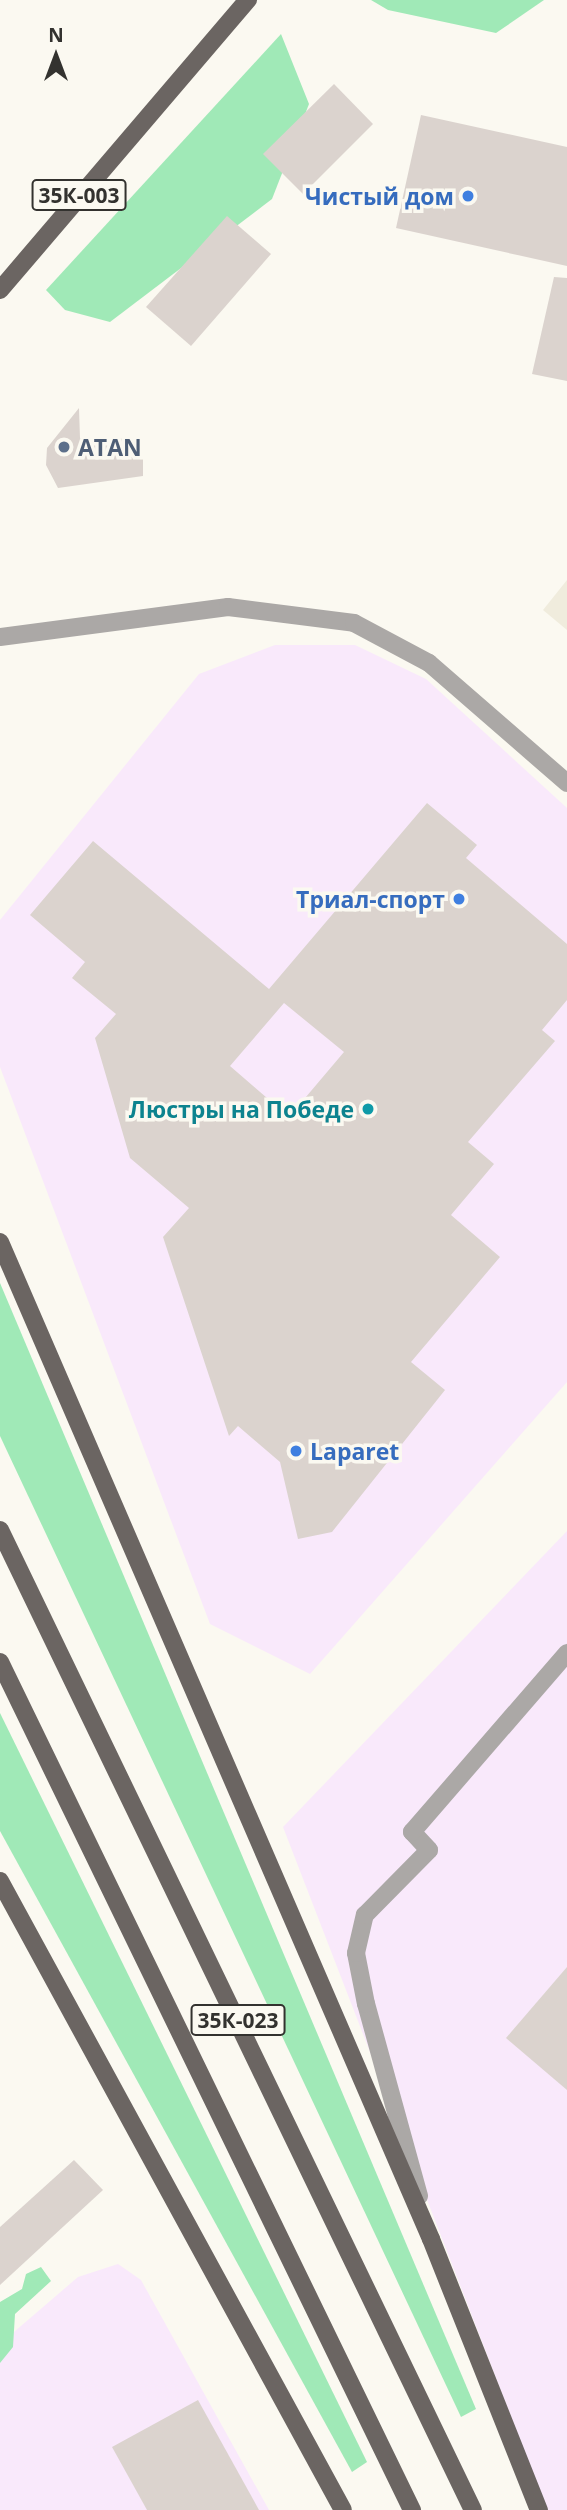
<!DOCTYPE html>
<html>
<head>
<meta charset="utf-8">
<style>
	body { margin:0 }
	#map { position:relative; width:567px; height:2510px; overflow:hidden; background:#fbf9f1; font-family:"Open Sans",sans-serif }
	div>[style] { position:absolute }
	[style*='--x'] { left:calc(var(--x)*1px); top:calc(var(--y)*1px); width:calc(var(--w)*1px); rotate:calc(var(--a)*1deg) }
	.commercial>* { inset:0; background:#f9e9fb }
	.built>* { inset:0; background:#f0ecdd }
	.green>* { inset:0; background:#a0e9b7 }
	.building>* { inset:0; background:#dbd3ce }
	.street>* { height:18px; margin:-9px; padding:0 9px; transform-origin:9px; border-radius:9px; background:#aba8a6 }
	.primary>* { height:18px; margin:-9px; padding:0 9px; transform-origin:9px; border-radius:9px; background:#6b6562 }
	.dots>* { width:19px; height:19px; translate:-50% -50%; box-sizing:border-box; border:4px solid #fbf9f1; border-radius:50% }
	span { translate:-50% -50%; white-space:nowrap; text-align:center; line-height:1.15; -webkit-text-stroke:7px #fbf9f1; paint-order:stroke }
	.shield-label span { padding:2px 5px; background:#fbf9f1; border:2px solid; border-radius:5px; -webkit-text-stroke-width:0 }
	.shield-label { font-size:21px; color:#33322f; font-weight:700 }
	.shop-label { font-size:23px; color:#366cbe; font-weight:700 }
	.right { translate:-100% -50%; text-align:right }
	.left { translate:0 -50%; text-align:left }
	.service-label { font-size:23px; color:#4e5e75; font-weight:700 }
	.culture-label { font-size:23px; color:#0d838f; font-weight:700 }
	.north { position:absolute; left:21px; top:21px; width:70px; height:70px; -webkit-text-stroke:5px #fbf9f1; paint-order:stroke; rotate:0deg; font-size:19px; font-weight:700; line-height:28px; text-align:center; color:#33322f }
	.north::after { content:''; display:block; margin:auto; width:24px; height:32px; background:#33322f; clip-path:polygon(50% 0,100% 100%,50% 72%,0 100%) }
</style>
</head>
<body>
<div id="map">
	<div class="commercial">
		<i style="clip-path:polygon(275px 645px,355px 645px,426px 679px,567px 808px,567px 1382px,310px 1674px,210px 1624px,0 1067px,0 920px,199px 674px)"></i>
		<i style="clip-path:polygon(567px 1531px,567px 2510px,547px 2510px,283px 1827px)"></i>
		<i style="clip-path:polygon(118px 2264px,141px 2280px,269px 2510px,0 2510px,0 2344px,78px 2277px)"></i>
	</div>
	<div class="built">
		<i style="clip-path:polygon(567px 580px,567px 630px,543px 610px)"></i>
	</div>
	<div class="green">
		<i style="clip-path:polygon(371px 0,544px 0,496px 33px,388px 10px)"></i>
		<i style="clip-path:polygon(281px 34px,309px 104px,272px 199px,110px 322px,65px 310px,46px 290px)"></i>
		<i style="clip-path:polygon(0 1283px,476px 2409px,461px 2417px,0 1436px)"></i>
		<i style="clip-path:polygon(0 1713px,367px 2462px,352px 2472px,0 1831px)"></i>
		<i style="clip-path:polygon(41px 2267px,51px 2281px,15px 2314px,13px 2347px,0 2363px,0 2302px,22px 2289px,26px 2274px)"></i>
	</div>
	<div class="building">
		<i style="clip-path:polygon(334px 84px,373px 124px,303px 194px,263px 154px)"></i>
		<i style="clip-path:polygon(421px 115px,567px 147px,567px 266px,396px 228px)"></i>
		<i style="clip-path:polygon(227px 216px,271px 254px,191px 346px,146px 307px)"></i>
		<i style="clip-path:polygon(554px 277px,567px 278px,567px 381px,532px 374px)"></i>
		<i style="clip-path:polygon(79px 408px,80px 438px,143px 439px,143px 476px,58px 488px,46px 465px,47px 448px)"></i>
		<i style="clip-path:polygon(evenodd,427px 803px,477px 845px,466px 858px,567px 944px,567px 1000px,542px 1030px,555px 1041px,468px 1142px,494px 1164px,451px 1215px,500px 1257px,411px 1362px,445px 1390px,332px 1532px,298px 1539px,280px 1462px,238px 1426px,229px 1436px,163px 1237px,189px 1208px,130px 1158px,95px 1038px,116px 1014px,72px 978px,85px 962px,30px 915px,93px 841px,269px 989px,427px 803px,284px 1003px,344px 1052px,289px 1117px,230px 1066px,284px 1003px)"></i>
		<i style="clip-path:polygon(567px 1967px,567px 2090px,506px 2038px)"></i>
		<i style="clip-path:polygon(74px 2160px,103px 2190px,0 2285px,0 2227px)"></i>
		<i style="clip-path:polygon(198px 2400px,259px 2510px,147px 2510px,112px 2447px)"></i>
	</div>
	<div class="street">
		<i style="--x:0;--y:637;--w:230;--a:-7.5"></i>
		<i style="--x:228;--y:607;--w:127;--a:7.2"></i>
		<i style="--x:354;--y:623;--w:85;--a:28.1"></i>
		<i style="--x:429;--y:663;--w:183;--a:41"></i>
		<i style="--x:419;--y:2196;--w:199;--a:-105.4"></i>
		<i style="--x:366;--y:2004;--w:52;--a:-101.1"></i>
		<i style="--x:356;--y:1953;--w:39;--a:-77"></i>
		<i style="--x:365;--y:1915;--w:91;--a:-45.4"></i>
		<i style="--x:429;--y:1850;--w:25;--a:-133"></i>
		<i style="--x:412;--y:1832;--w:237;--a:-49.1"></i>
	</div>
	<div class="primary">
		<i style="--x:0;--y:290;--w:382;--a:-49.5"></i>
		<i style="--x:0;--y:1242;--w:1086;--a:66.62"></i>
		<i style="--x:431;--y:2239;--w:292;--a:68.3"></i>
		<i style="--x:0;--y:1530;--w:1088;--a:64.24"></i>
		<i style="--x:0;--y:1662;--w:943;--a:64.09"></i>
		<i style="--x:0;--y:1881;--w:716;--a:61.4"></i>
	</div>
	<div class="dots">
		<i style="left:468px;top:196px;background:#3f7fe0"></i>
		<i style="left:64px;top:447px;background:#5c6f8a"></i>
		<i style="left:459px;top:899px;background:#3f7fe0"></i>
		<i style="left:368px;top:1109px;background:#0f9aa8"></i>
		<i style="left:296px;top:1451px;background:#3f7fe0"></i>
	</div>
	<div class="shield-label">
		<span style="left:79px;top:195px">35К-003</span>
		<span style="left:238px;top:2020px">35К-023</span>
	</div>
	<div class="shop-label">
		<span class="right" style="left:454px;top:196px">Чистый дом</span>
		<span class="right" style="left:445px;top:899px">Триал-спорт</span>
		<span class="left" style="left:310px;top:1451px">Laparet</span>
	</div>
	<div class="service-label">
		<span class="left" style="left:78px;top:447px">ATAN</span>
	</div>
	<div class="culture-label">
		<span class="right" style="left:354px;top:1109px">Люстры на Победе</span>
	</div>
	<div class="north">N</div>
</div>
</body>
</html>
